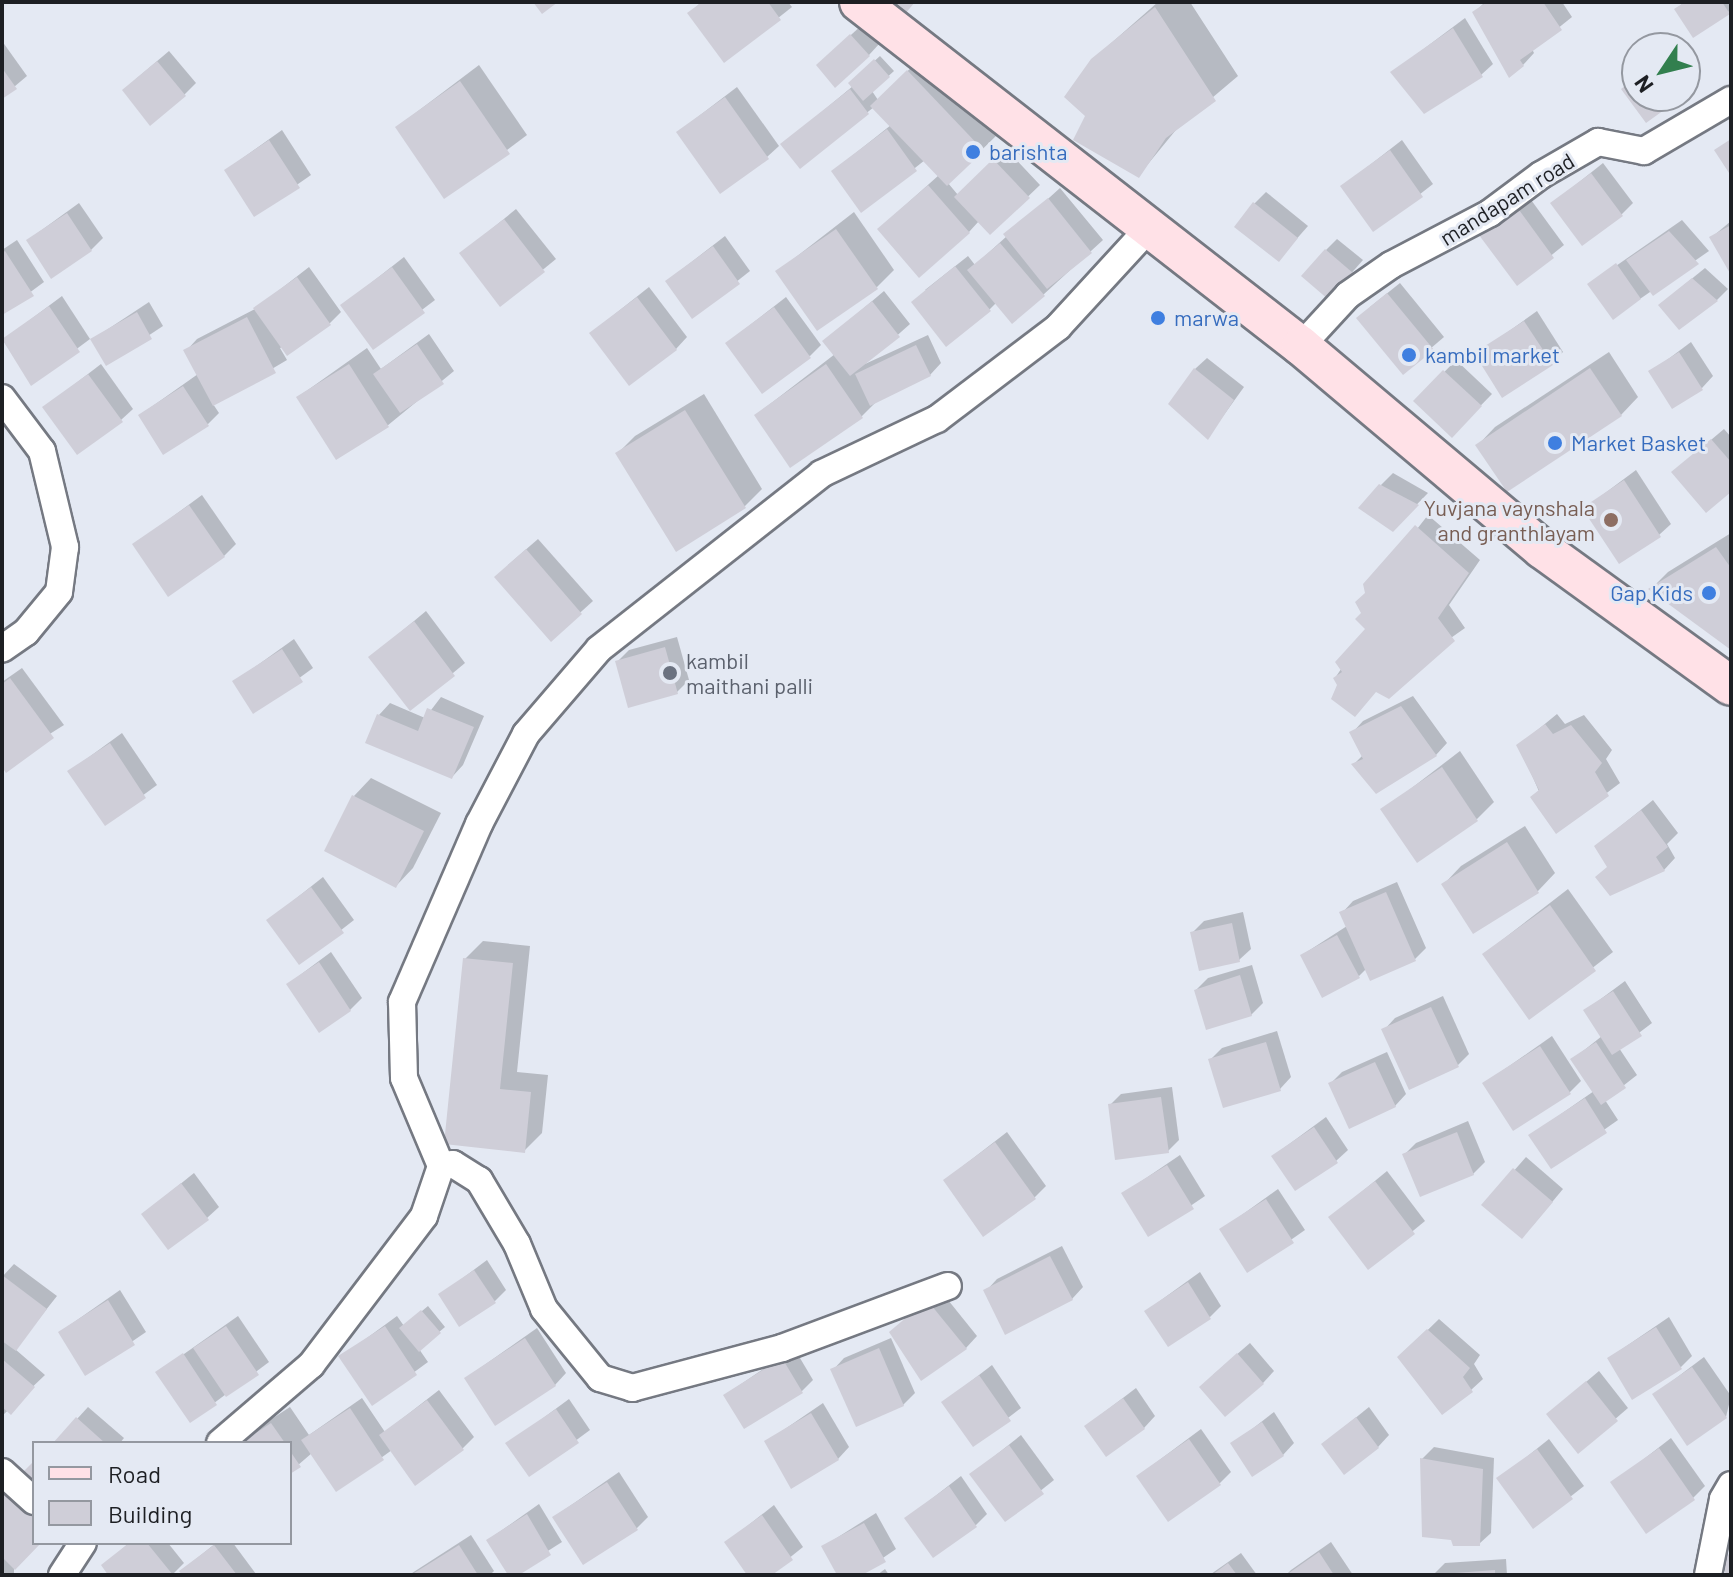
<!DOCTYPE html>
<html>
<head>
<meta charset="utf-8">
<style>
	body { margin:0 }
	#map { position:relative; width:1733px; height:1577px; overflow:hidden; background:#e4e9f3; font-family:Barlow,sans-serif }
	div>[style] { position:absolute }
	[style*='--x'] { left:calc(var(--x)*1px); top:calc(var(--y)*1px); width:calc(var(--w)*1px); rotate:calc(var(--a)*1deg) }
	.shadow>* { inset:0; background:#0003 }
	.building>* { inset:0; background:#cfced8 }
	.roads { filter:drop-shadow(2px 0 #757982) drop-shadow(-2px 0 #757982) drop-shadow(0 2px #757982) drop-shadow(0 -2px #757982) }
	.minor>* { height:26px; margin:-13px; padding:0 13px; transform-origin:13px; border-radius:13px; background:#fff }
	.secondary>* { height:38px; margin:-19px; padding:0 19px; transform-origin:19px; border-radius:19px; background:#ffe1e7 }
	.dots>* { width:22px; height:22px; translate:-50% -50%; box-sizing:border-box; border:4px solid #e4e9f3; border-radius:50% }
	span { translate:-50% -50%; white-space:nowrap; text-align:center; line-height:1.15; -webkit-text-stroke:6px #e4e9f3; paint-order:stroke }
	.shop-label { font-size:22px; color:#366cbe }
	.left { translate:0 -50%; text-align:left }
	.right { translate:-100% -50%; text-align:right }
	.street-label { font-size:22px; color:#1d1f23 }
	.education-label { font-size:22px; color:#785e54 }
	.worship-label { font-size:22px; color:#5b616d }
	.frame { position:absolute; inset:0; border:4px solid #1d1f23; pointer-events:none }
	.legend { position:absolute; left:32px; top:1441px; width:260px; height:104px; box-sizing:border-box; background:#e4e9f3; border:2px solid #9498a0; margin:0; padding:10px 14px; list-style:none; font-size:24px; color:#1d1f23 }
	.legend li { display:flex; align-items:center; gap:16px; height:40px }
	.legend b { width:40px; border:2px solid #9498a0 }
	.north { position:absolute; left:1621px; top:32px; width:80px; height:80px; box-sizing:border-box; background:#e4e9f3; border:2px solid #9498a0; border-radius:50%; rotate:235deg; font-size:22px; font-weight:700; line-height:32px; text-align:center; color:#1d1f23 }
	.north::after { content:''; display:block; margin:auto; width:28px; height:36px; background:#327f4e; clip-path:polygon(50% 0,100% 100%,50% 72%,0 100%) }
</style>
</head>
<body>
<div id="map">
	<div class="shadow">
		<i style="clip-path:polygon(701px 2px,788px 2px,792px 7px,725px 60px,690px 14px)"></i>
		<i style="clip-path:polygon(1158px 2px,1190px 2px,1238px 76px,1180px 125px,1139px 175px,1088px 116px,1092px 60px)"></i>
		<i style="clip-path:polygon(1485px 2px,1562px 2px,1572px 17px,1532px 49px,1534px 53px,1523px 65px,1474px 13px)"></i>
		<i style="clip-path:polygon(1684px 2px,1731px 2px,1731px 10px,1694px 36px,1676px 10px)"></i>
		<i style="clip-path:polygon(1465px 18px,1493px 64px,1481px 75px,1393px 72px)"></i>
		<i style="clip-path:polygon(863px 24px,880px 43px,869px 55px,830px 54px)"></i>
		<i style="clip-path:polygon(2px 41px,27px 76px,2px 97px)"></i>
		<i style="clip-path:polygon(169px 51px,196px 83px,184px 95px,136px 79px)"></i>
		<i style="clip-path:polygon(926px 53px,1000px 132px,948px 183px,958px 195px,1006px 149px,1040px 185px,990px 233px,979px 221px,969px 232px,891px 218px,939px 175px,925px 160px,862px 210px,833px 171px,891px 125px,874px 107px,800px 166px,783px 144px,853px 86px,850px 83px,880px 56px,894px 71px,872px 91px,878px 100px)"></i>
		<i style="clip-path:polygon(479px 65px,527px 135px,445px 197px,397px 127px)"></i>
		<i style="clip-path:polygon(1637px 76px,1637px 96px,1679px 96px,1646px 120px,1623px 89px)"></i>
		<i style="clip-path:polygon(737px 87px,779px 146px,767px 157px,678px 132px)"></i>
		<i style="clip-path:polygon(282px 130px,311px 175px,255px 214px,226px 170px)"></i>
		<i style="clip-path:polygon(1402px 140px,1433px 184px,1374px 230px,1343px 186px)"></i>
		<i style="clip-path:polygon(1603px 163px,1633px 203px,1621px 215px,1553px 203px)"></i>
		<i style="clip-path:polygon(1060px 188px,1103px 240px,1043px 295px,997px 302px,989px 310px,925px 290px,968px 256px,975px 265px)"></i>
		<i style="clip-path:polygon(1266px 192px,1308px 226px,1278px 260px,1254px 204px)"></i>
		<i style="clip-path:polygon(1526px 193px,1564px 245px,1517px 283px,1479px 232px)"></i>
		<i style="clip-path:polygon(79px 203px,103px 238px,91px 250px,28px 240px)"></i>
		<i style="clip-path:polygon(516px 209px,556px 259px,501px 304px,462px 253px)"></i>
		<i style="clip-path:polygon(854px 212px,894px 270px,877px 287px,778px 271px)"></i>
		<i style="clip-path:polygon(1682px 220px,1709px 251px,1614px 317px,1590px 284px)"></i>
		<i style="clip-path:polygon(1731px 221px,1731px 271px,1712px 237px)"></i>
		<i style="clip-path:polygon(725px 236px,750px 271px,693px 316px,667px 281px)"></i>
		<i style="clip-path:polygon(1337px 239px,1363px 260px,1340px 286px,1326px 250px)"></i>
		<i style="clip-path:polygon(17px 240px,44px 282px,2px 313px,2px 250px)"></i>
		<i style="clip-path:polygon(404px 257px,435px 300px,373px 347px,343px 305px)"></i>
		<i style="clip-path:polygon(309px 267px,341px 312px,330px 323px,280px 348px,287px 360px,213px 404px,219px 413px,208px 424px,140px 415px,198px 374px,186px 351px,197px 339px,255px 309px)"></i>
		<i style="clip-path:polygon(1705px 268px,1728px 289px,1717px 300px,1673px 294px)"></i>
		<i style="clip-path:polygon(1400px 283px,1444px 337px,1403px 372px,1370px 307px)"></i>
		<i style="clip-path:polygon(649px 287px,687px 337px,676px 349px,591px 333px)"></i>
		<i style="clip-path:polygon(884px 291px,910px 324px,865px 364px,928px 335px,941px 363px,930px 375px,879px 399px,861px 417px,756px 415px,835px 354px,825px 341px)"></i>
		<i style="clip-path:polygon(62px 296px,90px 339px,31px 383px,3px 340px)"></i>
		<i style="clip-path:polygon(786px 297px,821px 345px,810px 356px,727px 343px)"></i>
		<i style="clip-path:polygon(149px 302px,163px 326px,107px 363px,93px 339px)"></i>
		<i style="clip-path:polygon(1537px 311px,1563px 352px,1551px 363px,1477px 354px)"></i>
		<i style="clip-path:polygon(429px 334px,454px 371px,387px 426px,298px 397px,367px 348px,381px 369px)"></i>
		<i style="clip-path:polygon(1691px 342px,1713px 376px,1702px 388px,1651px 372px)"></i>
		<i style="clip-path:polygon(1609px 352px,1638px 397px,1621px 415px,1478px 445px,1495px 427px)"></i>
		<i style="clip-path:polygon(1207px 358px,1244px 387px,1208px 437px,1195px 369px)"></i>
		<i style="clip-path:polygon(1456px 360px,1492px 394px,1452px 435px,1416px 401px)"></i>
		<i style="clip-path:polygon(101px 364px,133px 409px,121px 420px,45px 407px)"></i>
		<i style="clip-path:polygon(704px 394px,762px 489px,744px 507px,618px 453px,635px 436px)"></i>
		<i style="clip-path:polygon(1724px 429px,1731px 437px,1731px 490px,1686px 461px)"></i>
		<i style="clip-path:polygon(1636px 470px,1671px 524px,1659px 535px,1585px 508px)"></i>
		<i style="clip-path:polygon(1393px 473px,1428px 493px,1393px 529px,1381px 485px)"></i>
		<i style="clip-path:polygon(202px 495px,236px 544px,224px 556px,134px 545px)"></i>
		<i style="clip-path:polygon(1428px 515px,1480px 560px,1449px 605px,1465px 628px,1377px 690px,1339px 685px,1335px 678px,1368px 629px,1367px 593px)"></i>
		<i style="clip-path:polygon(1731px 533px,1731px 647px,1651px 589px,1668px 572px)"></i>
		<i style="clip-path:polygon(538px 539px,593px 601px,551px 639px,508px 565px)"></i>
		<i style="clip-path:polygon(426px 611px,465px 663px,411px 708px,371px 657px)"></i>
		<i style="clip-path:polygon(677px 637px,689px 680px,677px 692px,618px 661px,629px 650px)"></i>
		<i style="clip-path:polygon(294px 639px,313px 668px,254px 711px,234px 682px)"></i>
		<i style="clip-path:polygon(22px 668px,64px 725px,2px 764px,2px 682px)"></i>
		<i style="clip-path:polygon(1413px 696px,1447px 743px,1436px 755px,1354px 764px,1363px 755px,1352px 733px,1363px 721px)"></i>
		<i style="clip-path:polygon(441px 697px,484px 716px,463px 765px,452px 777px,379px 715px,390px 703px,425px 718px)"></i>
		<i style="clip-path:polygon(1557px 714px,1565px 724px,1584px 715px,1612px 750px,1606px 759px,1620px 783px,1556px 831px,1519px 745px)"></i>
		<i style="clip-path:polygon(122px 733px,157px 785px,105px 823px,70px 771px)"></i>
		<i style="clip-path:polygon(1460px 751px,1494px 802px,1477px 819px,1383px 810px)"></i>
		<i style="clip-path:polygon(371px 778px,441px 813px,413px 868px,396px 886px,354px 796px)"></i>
		<i style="clip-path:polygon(1653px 800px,1678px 833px,1667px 844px,1675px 858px,1664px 870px,1609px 866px,1596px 846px)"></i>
		<i style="clip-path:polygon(1525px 826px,1555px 873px,1538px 891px,1474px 931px,1444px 884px,1461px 866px)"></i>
		<i style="clip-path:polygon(323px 877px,354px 920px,300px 962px,269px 920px)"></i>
		<i style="clip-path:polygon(1397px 882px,1426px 948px,1415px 959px,1366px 969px,1359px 976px,1302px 955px,1347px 926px,1342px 913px,1353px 901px)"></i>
		<i style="clip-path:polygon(1568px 889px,1613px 952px,1529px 1017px,1484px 954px)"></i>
		<i style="clip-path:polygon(1243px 912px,1251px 949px,1239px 960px,1192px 933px,1204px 921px)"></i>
		<i style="clip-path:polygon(483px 941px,530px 946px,517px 1072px,548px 1075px,542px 1133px,524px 1151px,446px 1142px,465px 959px)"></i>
		<i style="clip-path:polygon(331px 952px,362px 998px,350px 1010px,288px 984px)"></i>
		<i style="clip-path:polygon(1252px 965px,1263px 1003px,1251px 1015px,1196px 990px,1208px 978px)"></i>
		<i style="clip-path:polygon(1625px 981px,1652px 1023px,1619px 1048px,1637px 1075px,1605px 1100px,1618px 1120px,1551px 1167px,1531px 1135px,1594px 1091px,1573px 1059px,1602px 1036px,1586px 1010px)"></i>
		<i style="clip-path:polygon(1443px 996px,1469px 1054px,1457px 1066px,1384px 1030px,1395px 1018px)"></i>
		<i style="clip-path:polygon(1277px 1031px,1291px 1077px,1280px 1089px,1210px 1060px,1222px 1048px)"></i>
		<i style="clip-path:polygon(1552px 1036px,1581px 1081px,1569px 1093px,1485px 1083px)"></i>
		<i style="clip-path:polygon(1387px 1052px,1406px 1094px,1395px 1106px,1331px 1083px,1342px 1072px)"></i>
		<i style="clip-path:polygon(1172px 1087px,1179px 1140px,1168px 1151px,1110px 1105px,1121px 1094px)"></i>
		<i style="clip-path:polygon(1326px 1117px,1348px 1150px,1336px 1161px,1273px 1156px)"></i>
		<i style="clip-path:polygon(1468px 1121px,1485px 1162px,1473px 1174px,1405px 1154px,1416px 1143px)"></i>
		<i style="clip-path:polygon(1007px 1132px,1046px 1186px,1034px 1198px,945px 1180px)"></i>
		<i style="clip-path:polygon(1180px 1155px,1205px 1196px,1149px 1234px,1124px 1193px)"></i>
		<i style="clip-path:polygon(1526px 1157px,1563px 1189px,1533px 1225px,1484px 1205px)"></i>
		<i style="clip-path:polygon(1387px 1171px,1425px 1221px,1369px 1267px,1331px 1217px)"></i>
		<i style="clip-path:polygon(194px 1173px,219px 1207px,207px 1218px,143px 1214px)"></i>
		<i style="clip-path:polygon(1278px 1189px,1305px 1230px,1248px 1270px,1221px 1230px)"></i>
		<i style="clip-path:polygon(1062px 1246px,1083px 1287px,1072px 1299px,986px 1291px,997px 1279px)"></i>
		<i style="clip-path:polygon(487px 1260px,506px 1290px,495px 1301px,440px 1295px)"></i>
		<i style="clip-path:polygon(14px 1264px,57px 1296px,15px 1349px,45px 1375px,2px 1416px,2px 1277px)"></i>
		<i style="clip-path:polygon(1200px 1272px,1221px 1306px,1210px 1317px,1146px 1311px)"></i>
		<i style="clip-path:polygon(120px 1290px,146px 1332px,86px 1373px,60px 1332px)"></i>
		<i style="clip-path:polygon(940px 1290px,977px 1336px,966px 1348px,891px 1332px)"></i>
		<i style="clip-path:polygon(428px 1306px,445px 1327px,419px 1349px,428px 1362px,372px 1403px,341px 1357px,397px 1316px,404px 1326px)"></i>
		<i style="clip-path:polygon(238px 1316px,269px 1362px,190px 1421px,157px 1373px)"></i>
		<i style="clip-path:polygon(1669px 1317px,1692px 1356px,1681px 1367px,1609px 1358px)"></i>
		<i style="clip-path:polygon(1439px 1319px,1480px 1355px,1474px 1364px,1483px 1379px,1471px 1390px,1400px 1357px)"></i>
		<i style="clip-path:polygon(537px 1328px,566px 1373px,555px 1385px,466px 1378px)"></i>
		<i style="clip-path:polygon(891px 1338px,915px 1393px,903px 1405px,833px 1370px,844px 1358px)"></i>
		<i style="clip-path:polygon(1250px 1343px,1274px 1371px,1263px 1383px,1213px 1375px)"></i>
		<i style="clip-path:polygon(794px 1348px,813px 1380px,802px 1391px,725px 1395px)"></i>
		<i style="clip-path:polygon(1704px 1357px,1731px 1396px,1726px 1417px,1655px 1394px)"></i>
		<i style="clip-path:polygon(992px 1365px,1021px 1408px,974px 1444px,944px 1402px)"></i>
		<i style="clip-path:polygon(1599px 1371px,1628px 1408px,1578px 1451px,1548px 1414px)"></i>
		<i style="clip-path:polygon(1136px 1388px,1155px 1416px,1144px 1428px,1086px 1426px)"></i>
		<i style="clip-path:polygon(439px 1390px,474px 1437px,462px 1449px,392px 1450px,336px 1490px,312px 1453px,290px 1472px,290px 1443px,235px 1443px,290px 1407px,309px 1435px,362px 1398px,385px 1432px)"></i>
		<i style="clip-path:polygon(569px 1399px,590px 1430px,529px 1475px,508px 1444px)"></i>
		<i style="clip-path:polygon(823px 1403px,849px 1447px,838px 1459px,766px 1442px)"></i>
		<i style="clip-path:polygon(88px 1407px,124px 1438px,120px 1443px,55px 1443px)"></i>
		<i style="clip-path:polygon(1369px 1407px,1389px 1435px,1378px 1447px,1323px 1444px)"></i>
		<i style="clip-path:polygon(1274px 1412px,1294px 1443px,1283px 1455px,1233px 1444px)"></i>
		<i style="clip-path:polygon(1201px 1429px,1231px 1472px,1220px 1483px,1138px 1476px)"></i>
		<i style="clip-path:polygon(1021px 1435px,1054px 1480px,1005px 1519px,972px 1474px)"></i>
		<i style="clip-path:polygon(1671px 1438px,1705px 1486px,1693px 1498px,1613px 1483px)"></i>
		<i style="clip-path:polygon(1549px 1439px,1584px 1486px,1533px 1526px,1499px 1479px)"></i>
		<i style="clip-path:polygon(1434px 1447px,1494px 1458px,1491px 1533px,1479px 1544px,1452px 1538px,1422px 1459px)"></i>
		<i style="clip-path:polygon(619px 1472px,648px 1517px,636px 1529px,554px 1517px)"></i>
		<i style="clip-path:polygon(961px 1476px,987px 1514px,976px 1525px,907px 1518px)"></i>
		<i style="clip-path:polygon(2px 1486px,34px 1496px,34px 1543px,38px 1543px,14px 1567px,14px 1575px,2px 1575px)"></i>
		<i style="clip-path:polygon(539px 1504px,562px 1542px,510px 1575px,488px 1540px)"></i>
		<i style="clip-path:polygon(774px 1505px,803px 1547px,768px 1575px,750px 1575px,727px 1542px)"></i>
		<i style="clip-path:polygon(876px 1513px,896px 1549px,858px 1575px,840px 1575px,824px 1546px)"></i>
		<i style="clip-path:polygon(471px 1535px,494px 1571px,490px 1575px,409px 1575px)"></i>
		<i style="clip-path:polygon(1331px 1542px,1353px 1575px,1286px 1575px,1291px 1570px)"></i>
		<i style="clip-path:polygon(129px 1543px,168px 1543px,184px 1563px,172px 1575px,111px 1575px,103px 1566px)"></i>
		<i style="clip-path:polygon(216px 1543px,233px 1543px,256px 1574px,184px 1575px,181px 1571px)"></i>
		<i style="clip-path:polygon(1241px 1553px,1257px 1575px,1210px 1575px,1211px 1574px)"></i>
		<i style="clip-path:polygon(1506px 1559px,1507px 1575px,1433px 1575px,1445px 1563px)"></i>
		<i style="clip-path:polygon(885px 1569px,889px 1575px,877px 1575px)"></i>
	</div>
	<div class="building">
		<i style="clip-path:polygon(533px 2px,558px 2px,542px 14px)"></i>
		<i style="clip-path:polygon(702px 2px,768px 2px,781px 20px,724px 63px,687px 13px)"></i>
		<i style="clip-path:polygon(892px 2px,915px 2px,905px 14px)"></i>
		<i style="clip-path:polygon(1487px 2px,1543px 2px,1562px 30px,1520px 60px,1524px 66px,1509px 78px,1472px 12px)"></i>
		<i style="clip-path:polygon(1685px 2px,1722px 2px,1730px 14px,1693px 38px,1674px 9px)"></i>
		<i style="clip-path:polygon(1155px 7px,1216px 101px,1166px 138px,1139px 178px,1073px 140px,1085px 116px,1064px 97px,1091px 59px)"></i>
		<i style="clip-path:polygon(1453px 28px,1483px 77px,1424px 114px,1390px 72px)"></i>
		<i style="clip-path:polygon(850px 34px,870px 56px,835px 88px,816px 65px)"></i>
		<i style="clip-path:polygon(874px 59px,890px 77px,863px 101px,848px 83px)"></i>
		<i style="clip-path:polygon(157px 61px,186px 96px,150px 126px,122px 90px)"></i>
		<i style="clip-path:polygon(2px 68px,17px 89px,2px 99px)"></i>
		<i style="clip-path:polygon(907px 70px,984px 151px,947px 186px,870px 106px)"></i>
		<i style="clip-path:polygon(1637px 77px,1637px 96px,1678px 100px,1646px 123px,1621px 89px)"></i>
		<i style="clip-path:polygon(460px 81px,510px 154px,444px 199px,395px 127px)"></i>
		<i style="clip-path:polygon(850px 89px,869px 114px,800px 169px,780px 144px)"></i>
		<i style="clip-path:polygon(725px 97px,769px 159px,720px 194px,676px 132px)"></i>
		<i style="clip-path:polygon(887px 129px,917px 171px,861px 213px,831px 171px)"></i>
		<i style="clip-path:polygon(1731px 139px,1731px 176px,1714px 150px)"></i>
		<i style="clip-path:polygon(269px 140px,300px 188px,254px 217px,224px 170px)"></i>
		<i style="clip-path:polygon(1390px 150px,1423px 197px,1373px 232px,1340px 186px)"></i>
		<i style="clip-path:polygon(993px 159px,1030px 198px,990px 235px,954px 197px)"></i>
		<i style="clip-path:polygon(1591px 173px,1623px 216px,1582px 246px,1550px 203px)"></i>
		<i style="clip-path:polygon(928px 185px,970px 233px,919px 278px,877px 229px)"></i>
		<i style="clip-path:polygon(1048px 198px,1092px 253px,1047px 289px,1003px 234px)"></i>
		<i style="clip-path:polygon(1253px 202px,1298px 238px,1279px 262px,1234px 227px)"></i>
		<i style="clip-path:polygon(1514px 203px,1554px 258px,1517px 286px,1476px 231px)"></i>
		<i style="clip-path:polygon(67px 213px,92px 251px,51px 279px,26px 240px)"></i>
		<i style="clip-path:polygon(504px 219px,545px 272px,500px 307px,459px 253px)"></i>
		<i style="clip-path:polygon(1731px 225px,1731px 275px,1709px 237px)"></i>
		<i style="clip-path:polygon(836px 229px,878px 289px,817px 331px,775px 271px)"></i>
		<i style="clip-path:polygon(1669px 231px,1699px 264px,1653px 296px,1626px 260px)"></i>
		<i style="clip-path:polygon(1000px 243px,1045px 296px,1012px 324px,967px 270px)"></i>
		<i style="clip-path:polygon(713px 246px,740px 284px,692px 319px,665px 281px)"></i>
		<i style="clip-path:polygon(1325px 249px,1353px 273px,1329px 300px,1301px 276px)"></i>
		<i style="clip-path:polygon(5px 251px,34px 296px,2px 315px,2px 253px)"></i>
		<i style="clip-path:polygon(1616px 263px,1641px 299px,1613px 320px,1587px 284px)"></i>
		<i style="clip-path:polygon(955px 266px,991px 311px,946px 347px,911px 302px)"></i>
		<i style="clip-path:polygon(392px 267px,425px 313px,373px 350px,340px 305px)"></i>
		<i style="clip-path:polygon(297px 277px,331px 325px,287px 356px,253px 308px)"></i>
		<i style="clip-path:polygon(1692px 278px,1718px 301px,1679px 330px,1658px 305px)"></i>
		<i style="clip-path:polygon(1387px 293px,1434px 350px,1403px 375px,1356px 318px)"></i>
		<i style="clip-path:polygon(637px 297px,677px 350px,629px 386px,589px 333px)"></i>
		<i style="clip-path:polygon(872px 301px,900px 337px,850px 376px,822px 341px)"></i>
		<i style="clip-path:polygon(49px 306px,80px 352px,31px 386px,2px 339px)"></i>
		<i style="clip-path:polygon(774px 307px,811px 358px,762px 394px,725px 343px)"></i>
		<i style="clip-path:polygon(137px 312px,152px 339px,106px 366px,90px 339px)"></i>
		<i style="clip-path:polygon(247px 317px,276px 373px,213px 406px,183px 350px)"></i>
		<i style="clip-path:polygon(1524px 321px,1553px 365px,1502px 398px,1474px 353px)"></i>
		<i style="clip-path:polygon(417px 344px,444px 384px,400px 413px,373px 374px)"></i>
		<i style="clip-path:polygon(916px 345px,931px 376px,870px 406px,855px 374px)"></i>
		<i style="clip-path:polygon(1679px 352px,1703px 390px,1672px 409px,1648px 371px)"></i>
		<i style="clip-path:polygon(349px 364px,389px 427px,336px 460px,296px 397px)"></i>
		<i style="clip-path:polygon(826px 364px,863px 418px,790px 468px,754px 415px)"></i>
		<i style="clip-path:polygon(1194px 368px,1234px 400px,1208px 440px,1168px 404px)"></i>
		<i style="clip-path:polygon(1590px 368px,1622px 416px,1507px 492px,1475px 445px)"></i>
		<i style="clip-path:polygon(1443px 370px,1482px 406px,1452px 438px,1413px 401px)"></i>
		<i style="clip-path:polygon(88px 374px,123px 422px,77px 455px,42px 407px)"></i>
		<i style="clip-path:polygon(183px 386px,209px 426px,163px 455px,138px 415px)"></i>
		<i style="clip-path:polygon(685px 410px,746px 508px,676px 552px,615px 453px)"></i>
		<i style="clip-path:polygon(1711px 439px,1731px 462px,1731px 492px,1706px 513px,1671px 472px)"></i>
		<i style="clip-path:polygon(1624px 480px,1661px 537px,1619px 564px,1582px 508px)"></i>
		<i style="clip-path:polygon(1379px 484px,1419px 505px,1393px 532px,1358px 508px)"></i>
		<i style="clip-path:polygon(189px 505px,225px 557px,168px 597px,132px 544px)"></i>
		<i style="clip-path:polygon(1415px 525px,1469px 573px,1438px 618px,1455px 641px,1389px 699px,1376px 692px,1355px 717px,1331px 699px,1337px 685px,1333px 678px,1342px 672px,1335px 662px,1365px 629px,1355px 619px,1361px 613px,1355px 602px,1365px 593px,1363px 584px)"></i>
		<i style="clip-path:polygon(1716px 547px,1731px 568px,1731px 650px,1648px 589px)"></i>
		<i style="clip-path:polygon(526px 549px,582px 614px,551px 642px,494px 577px)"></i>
		<i style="clip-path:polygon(414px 621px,455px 676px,410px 711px,368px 657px)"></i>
		<i style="clip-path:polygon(665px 647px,678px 694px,628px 708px,615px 661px)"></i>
		<i style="clip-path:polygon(282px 649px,303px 682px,253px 714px,232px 681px)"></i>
		<i style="clip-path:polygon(10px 678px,54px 738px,6px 773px,2px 767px,2px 684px)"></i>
		<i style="clip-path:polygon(1401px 706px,1437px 756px,1376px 794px,1351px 764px,1363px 759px,1349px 732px)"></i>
		<i style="clip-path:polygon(427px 708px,474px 727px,452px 779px,365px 743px,377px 714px,418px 731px)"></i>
		<i style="clip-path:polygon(1545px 724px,1553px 734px,1571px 725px,1602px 763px,1595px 772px,1609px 796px,1556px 834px,1530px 797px,1539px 790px,1516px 745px)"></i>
		<i style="clip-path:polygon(110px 743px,146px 798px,105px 826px,67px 771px)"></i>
		<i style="clip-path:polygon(1442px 767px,1478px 821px,1417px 863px,1380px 809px)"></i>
		<i style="clip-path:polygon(352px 795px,424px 831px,396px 888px,324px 851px)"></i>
		<i style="clip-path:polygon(1641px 810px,1668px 847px,1656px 857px,1665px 871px,1610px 896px,1595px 877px,1607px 867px,1594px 846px)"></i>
		<i style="clip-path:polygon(1507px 842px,1539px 893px,1473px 934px,1441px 884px)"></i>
		<i style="clip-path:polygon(311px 887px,344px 933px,299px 965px,266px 920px)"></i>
		<i style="clip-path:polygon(1386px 892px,1416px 961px,1370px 981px,1339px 912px)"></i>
		<i style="clip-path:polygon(1550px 905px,1596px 971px,1529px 1020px,1482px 954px)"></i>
		<i style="clip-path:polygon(1232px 923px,1240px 962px,1199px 971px,1190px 932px)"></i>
		<i style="clip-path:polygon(1337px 935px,1360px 978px,1322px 998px,1300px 955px)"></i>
		<i style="clip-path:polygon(463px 958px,513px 963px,500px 1089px,531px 1092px,525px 1153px,444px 1144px)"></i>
		<i style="clip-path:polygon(319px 962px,351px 1011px,319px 1033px,286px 984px)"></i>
		<i style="clip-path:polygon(1240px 975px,1252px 1016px,1206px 1030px,1194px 990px)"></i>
		<i style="clip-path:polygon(1613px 991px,1642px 1036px,1612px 1055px,1583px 1010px)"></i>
		<i style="clip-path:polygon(1431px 1007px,1459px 1067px,1409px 1090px,1381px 1029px)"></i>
		<i style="clip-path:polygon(1266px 1042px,1281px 1091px,1223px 1108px,1208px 1059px)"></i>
		<i style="clip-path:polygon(1596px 1042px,1626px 1088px,1601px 1105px,1570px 1059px)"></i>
		<i style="clip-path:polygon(1540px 1046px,1571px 1094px,1513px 1131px,1482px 1083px)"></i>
		<i style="clip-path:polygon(1375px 1062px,1396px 1107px,1349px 1129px,1328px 1083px)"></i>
		<i style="clip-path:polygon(1161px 1097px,1169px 1153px,1115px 1160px,1108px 1104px)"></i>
		<i style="clip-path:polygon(1585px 1098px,1607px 1133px,1551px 1169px,1528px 1135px)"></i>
		<i style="clip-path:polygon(1314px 1127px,1338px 1163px,1295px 1191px,1271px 1156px)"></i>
		<i style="clip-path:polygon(1457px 1132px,1474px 1175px,1420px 1197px,1402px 1154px)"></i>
		<i style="clip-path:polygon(995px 1142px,1036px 1199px,983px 1237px,943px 1180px)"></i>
		<i style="clip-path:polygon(1167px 1165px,1194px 1209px,1148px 1237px,1121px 1193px)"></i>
		<i style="clip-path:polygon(1513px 1168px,1553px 1202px,1522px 1239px,1481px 1205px)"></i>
		<i style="clip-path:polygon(1375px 1181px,1415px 1234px,1368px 1270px,1328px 1217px)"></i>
		<i style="clip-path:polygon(181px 1183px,209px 1220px,168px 1250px,141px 1214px)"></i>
		<i style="clip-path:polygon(1266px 1199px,1294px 1243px,1247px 1273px,1219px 1229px)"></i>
		<i style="clip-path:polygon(1050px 1256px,1073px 1300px,1005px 1335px,983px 1290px)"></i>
		<i style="clip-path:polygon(474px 1270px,496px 1303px,459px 1327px,438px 1294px)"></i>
		<i style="clip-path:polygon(2px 1275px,47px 1309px,16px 1351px,2px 1341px)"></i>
		<i style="clip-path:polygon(1188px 1282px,1211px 1319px,1168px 1347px,1144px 1311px)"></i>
		<i style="clip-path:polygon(108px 1300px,135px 1345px,85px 1376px,58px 1332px)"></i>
		<i style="clip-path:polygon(927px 1300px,967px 1349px,921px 1381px,889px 1332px)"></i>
		<i style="clip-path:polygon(421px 1310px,441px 1333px,419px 1352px,399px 1328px)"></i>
		<i style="clip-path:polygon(226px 1326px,259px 1375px,226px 1397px,193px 1348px)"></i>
		<i style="clip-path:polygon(385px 1326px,417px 1375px,372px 1406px,338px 1356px)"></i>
		<i style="clip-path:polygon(1656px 1327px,1682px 1369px,1632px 1400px,1607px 1358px)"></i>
		<i style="clip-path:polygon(1427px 1329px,1470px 1368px,1463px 1377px,1473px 1392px,1442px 1415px,1397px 1357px)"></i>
		<i style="clip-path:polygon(525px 1338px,556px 1386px,495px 1426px,464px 1378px)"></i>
		<i style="clip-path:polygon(879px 1348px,904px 1406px,856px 1427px,830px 1369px)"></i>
		<i style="clip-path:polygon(183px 1353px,217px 1405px,190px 1423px,155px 1372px)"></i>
		<i style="clip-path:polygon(1237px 1353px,1264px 1384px,1225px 1417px,1199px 1387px)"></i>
		<i style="clip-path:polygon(782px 1358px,803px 1393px,744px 1429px,723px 1395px)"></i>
		<i style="clip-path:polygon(2px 1359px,35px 1387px,11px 1415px,2px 1407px)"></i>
		<i style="clip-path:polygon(1692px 1367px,1727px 1418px,1687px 1446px,1652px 1394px)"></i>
		<i style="clip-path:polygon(979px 1375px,1011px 1421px,973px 1447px,941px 1402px)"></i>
		<i style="clip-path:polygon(1586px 1381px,1618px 1421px,1578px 1454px,1546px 1414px)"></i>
		<i style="clip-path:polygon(1123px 1398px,1145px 1429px,1106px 1457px,1084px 1426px)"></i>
		<i style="clip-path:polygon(427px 1400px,464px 1450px,415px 1486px,379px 1435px)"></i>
		<i style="clip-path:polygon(350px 1408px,384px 1460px,336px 1492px,301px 1440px)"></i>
		<i style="clip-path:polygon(556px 1409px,579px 1443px,529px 1477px,505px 1443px)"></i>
		<i style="clip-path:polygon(811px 1413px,839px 1460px,791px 1489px,764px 1441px)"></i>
		<i style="clip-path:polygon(76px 1417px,105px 1443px,53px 1443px)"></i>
		<i style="clip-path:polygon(1356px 1417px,1379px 1448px,1344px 1475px,1321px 1444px)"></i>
		<i style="clip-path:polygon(1262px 1422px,1284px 1456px,1252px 1477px,1230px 1443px)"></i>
		<i style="clip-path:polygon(271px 1423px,285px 1443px,241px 1443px)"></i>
		<i style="clip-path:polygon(1189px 1439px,1221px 1485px,1168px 1522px,1136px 1476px)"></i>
		<i style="clip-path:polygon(1009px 1445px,1044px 1494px,1005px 1522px,969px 1474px)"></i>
		<i style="clip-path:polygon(1659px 1448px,1695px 1500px,1646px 1534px,1610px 1482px)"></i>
		<i style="clip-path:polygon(1537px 1449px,1573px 1499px,1533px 1529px,1496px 1478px)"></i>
		<i style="clip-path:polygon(290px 1451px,301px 1467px,290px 1474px)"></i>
		<i style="clip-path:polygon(1420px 1458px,1483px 1469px,1480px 1546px,1453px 1546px,1451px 1540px,1422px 1537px)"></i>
		<i style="clip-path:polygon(34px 1461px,34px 1488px,20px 1475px)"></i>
		<i style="clip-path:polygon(607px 1482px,638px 1530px,583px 1565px,552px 1517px)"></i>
		<i style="clip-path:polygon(949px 1486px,977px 1527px,933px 1558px,904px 1518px)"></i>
		<i style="clip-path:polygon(2px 1487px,34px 1519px,34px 1543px,41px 1543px,15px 1570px,2px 1557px)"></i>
		<i style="clip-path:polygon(527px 1514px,551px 1555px,519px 1575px,508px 1575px,486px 1540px)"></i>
		<i style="clip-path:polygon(762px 1515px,793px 1560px,772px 1575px,747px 1575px,724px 1542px)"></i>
		<i style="clip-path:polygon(864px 1523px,886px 1562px,862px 1575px,837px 1575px,821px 1546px)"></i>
		<i style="clip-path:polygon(129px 1543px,147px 1543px,173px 1575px,108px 1575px,101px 1565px)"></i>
		<i style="clip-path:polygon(214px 1545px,237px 1575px,182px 1575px,179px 1571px)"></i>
		<i style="clip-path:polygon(459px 1545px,478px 1575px,411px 1575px)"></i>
		<i style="clip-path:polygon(1319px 1552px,1334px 1575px,1286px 1575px)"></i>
		<i style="clip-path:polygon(1731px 1553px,1731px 1575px,1727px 1575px,1718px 1561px)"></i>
		<i style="clip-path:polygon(1228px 1563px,1237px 1575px,1212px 1575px)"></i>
		<i style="clip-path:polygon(1495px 1570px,1495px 1575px,1455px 1575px,1455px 1573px)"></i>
	</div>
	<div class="roads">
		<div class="minor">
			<i style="--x:1301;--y:346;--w:69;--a:-47.3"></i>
			<i style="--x:1348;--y:295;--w:52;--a:-34.9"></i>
			<i style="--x:1391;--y:265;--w:112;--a:-27.7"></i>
			<i style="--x:1490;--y:213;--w:64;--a:-36.7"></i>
			<i style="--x:1541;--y:175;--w:66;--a:-30.1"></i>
			<i style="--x:1598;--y:142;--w:47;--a:11.1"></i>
			<i style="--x:1644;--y:151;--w:101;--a:-30.4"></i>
			<i style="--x:2;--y:398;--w:66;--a:53"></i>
			<i style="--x:42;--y:451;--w:99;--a:76.5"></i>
			<i style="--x:65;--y:547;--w:45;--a:97.6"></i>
			<i style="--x:59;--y:592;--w:52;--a:129.5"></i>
			<i style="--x:26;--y:632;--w:29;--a:145"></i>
			<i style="--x:441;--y:1166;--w:12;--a:-9"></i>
			<i style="--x:453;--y:1164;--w:31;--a:32"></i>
			<i style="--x:479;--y:1180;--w:74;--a:59.3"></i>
			<i style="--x:517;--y:1244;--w:70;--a:67.4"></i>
			<i style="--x:544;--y:1309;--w:89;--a:50.9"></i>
			<i style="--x:600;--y:1378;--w:34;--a:17"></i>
			<i style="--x:632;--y:1388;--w:155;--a:-14.9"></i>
			<i style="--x:782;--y:1348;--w:177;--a:-20.5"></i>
			<i style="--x:220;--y:1443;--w:120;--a:-40.6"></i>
			<i style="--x:311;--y:1365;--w:187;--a:-52.8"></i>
			<i style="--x:424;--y:1216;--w:53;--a:-71.2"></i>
			<i style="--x:441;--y:1166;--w:95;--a:-112.8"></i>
			<i style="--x:404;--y:1078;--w:76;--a:-91.5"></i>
			<i style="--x:402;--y:1002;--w:194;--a:-66.6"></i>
			<i style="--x:479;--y:824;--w:102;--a:-62.4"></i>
			<i style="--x:526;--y:734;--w:112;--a:-49.3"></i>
			<i style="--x:599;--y:649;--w:283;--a:-38.2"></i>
			<i style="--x:821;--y:474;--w:128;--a:-25.4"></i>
			<i style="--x:937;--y:419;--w:152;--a:-37.2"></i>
			<i style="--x:1058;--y:327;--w:137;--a:-47.4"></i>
			<i style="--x:2;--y:1472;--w:43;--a:42.2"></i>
			<i style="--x:62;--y:1575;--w:38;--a:-57"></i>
			<i style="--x:1708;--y:1575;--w:77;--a:-78.8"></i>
			<i style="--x:1723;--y:1499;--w:16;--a:-60"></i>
		</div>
		<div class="secondary">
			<i style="--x:859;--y:2;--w:560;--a:37.89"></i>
			<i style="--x:1301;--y:346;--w:315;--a:40.1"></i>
			<i style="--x:1542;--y:549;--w:233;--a:35.9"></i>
		</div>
	</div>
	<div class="dots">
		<i style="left:973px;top:152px;background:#3f7fe0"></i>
		<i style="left:1158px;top:318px;background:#3f7fe0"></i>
		<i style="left:1409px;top:355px;background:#3f7fe0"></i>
		<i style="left:1555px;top:443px;background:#3f7fe0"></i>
		<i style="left:1611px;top:520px;background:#8d6e63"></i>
		<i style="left:1709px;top:593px;background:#3f7fe0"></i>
		<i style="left:670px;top:673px;background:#6b7280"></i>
	</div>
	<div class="shop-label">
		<span class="left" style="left:989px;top:152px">barishta</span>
		<span class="left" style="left:1174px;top:318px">marwa</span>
		<span class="left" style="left:1425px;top:355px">kambil market</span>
		<span class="left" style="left:1571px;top:443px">Market Basket</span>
		<span class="right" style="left:1693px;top:593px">Gap Kids</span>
	</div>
	<div class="street-label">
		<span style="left:1507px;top:199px;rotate:-32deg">mandapam road</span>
	</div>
	<div class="education-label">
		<span class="right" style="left:1595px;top:520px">Yuvjana vaynshala<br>and granthlayam</span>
	</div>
	<div class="worship-label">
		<span class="left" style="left:686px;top:673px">kambil<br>maithani palli</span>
	</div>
	<div class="frame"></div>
	<ul class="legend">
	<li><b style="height:10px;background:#ffe1e7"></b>Road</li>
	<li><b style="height:22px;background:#cfced8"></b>Building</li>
	</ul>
	<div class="north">N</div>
</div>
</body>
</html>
